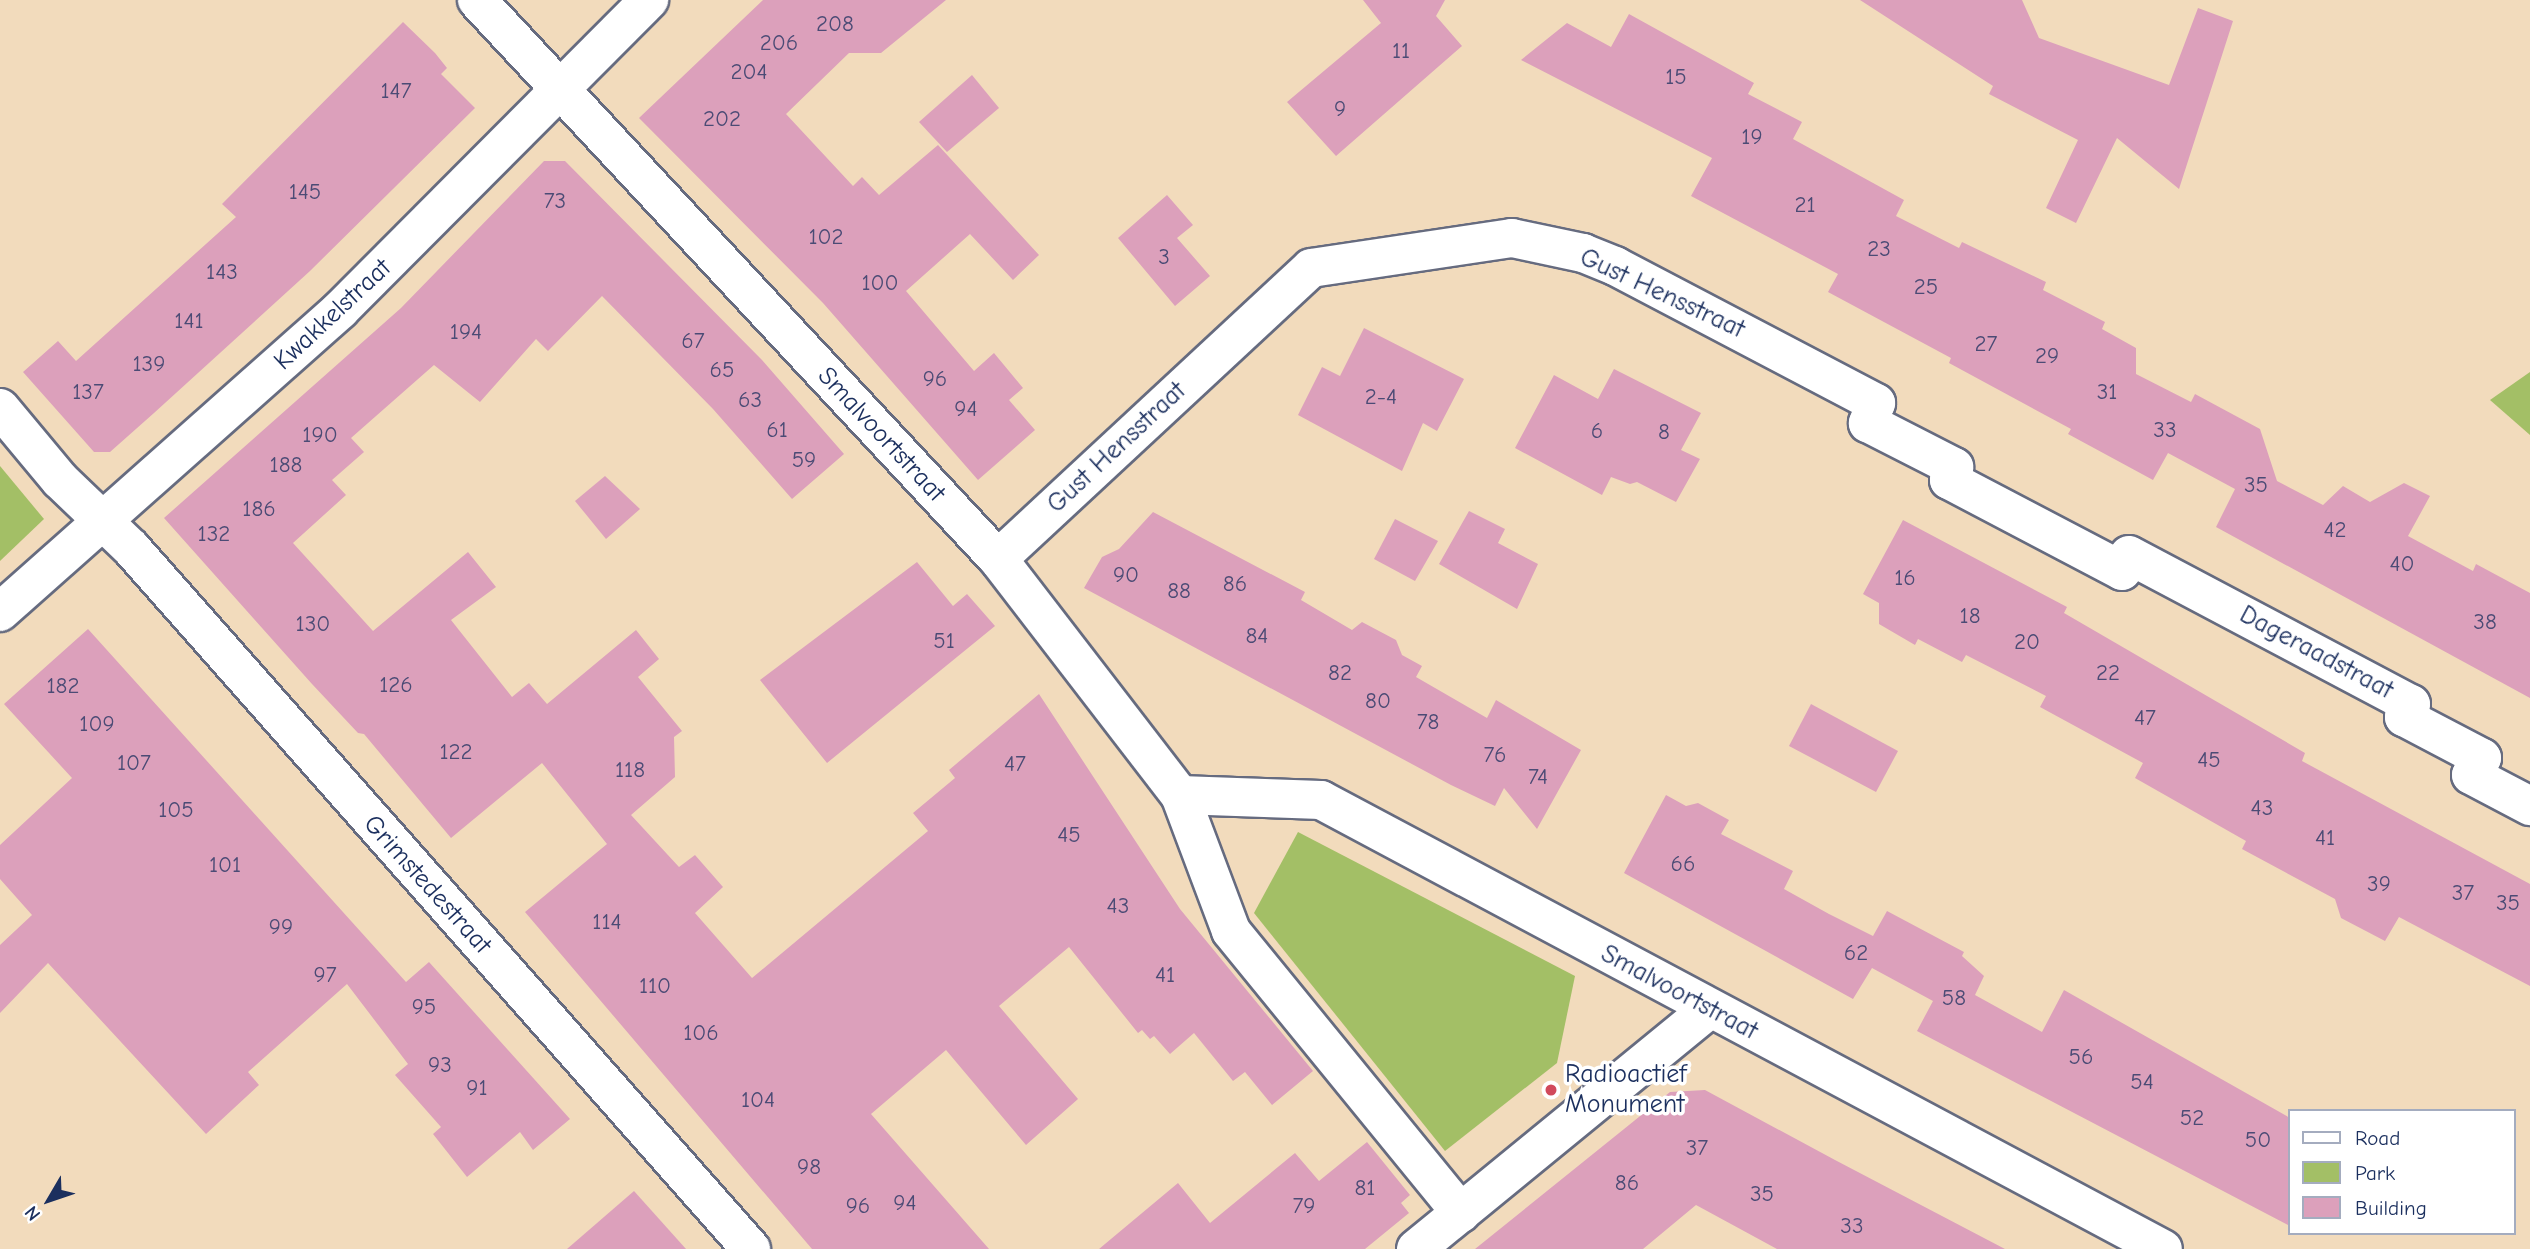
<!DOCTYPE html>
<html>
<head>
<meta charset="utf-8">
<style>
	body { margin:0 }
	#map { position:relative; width:2530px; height:1249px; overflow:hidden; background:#f2dbbc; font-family:"Comic Neue",sans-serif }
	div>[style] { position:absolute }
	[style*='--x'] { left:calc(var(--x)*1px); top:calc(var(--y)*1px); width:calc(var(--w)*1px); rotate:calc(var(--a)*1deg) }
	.green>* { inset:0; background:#a3bf66 }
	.building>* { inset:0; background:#dca0bb }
	.roads { filter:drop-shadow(2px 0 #666b7f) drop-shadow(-2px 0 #666b7f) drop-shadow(0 2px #666b7f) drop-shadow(0 -2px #666b7f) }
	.minor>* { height:38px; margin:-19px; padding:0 19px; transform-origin:19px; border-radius:19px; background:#fff }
	.dots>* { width:19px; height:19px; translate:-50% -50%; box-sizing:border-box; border:4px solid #fff; border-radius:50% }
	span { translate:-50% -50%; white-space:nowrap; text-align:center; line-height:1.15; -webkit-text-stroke:7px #fff; paint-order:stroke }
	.number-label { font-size:23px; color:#4b4b75 }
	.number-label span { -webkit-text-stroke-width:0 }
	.street-label { font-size:26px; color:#1b2f5e }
	.poi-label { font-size:26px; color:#1b2f5e }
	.left { translate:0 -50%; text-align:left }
	.legend { position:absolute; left:2288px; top:1109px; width:228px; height:126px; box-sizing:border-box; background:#fff; border:2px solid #a4acbf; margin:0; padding:9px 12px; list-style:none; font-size:21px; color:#1b2f5e }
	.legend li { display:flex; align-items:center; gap:14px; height:35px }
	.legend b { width:35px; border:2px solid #a4acbf }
	.north { position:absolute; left:14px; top:1165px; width:70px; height:70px; -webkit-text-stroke:5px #fff; paint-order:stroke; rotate:231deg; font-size:19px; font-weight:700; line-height:28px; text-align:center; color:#1b2f5e }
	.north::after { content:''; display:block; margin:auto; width:24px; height:32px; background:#1b2f5e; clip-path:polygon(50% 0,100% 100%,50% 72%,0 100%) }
</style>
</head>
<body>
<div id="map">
	<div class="green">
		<i style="clip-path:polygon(2530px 372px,2530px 435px,2490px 400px)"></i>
		<i style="clip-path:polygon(0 466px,44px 519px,0 561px)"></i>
		<i style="clip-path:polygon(1298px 832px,1575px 976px,1557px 1063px,1445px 1151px,1254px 913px)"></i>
	</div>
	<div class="building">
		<i style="clip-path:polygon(763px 0,946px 0,881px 53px,849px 53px,786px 114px,853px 186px,862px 177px,879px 195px,938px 145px,1039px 255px,1013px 280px,970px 234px,906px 291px,974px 371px,994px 353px,1023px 388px,1009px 400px,1035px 430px,978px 480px,823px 303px,639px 118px)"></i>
		<i style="clip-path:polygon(1363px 0,1445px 0,1436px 16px,1462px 46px,1336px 156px,1287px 102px,1381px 23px)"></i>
		<i style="clip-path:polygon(1860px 0,2022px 0,2039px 38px,2169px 85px,2198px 8px,2233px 21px,2179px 189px,2117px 138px,2076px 223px,2046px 208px,2078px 140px,1989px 94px,1993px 86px)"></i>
		<i style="clip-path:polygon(1629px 14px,1754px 83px,1748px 94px,1802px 122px,1793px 139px,1904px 200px,1896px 216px,1959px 248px,1962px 242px,2046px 282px,2043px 290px,2105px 322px,2102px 329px,2136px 348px,2136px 374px,2191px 402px,2195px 394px,2260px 429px,2277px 481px,2323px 505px,2343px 486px,2370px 502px,2404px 483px,2430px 496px,2408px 536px,2473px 571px,2476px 564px,2530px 593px,2530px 698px,2216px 527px,2235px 489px,2168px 453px,2153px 480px,2068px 434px,2071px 429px,1949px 363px,1951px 358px,1828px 292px,1838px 274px,1691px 196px,1712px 158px,1521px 60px,1567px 23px,1611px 47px)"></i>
		<i style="clip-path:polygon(403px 22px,435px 53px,447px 68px,441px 74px,475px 108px,310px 271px,154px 413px,110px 452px,94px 452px,23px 372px,58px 341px,76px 361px,236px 217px,222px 204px)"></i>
		<i style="clip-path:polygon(972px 75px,999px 108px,947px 152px,919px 122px)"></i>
		<i style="clip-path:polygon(544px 161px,565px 161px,762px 360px,844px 454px,792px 499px,713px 409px,602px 296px,548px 351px,536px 339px,480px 402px,434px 365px,351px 438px,364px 452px,332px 480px,346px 495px,293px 543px,373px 631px,468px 552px,496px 587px,451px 620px,512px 697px,529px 683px,547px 704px,636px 630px,659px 659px,638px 677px,682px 731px,674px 737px,675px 777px,631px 815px,679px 867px,695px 855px,723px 887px,695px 913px,752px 978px,928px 831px,913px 813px,955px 778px,949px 770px,1039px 694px,1180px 909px,1313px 1071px,1272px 1105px,1245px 1072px,1233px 1081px,1194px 1033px,1170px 1054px,1154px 1036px,1150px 1039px,1142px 1030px,1138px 1033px,1069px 947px,999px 1006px,1078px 1099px,1026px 1145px,946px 1050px,871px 1114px,989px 1249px,812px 1249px,525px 912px,607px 844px,542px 763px,451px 838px,364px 734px,358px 733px,312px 684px,164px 518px,401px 308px)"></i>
		<i style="clip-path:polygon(1167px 195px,1193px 225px,1177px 238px,1210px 276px,1175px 306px,1118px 238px)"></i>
		<i style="clip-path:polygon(1364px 328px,1464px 379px,1437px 431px,1423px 423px,1402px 471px,1298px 415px,1322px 367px,1340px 376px)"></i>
		<i style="clip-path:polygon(1614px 369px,1701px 413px,1681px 450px,1700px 459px,1676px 502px,1637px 482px,1630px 484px,1611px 477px,1602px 495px,1515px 448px,1554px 375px,1598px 399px)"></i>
		<i style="clip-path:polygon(605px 476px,640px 509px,606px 539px,575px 501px)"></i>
		<i style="clip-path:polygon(1469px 511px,1505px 529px,1498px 543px,1538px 564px,1517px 609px,1439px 564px)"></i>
		<i style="clip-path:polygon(1153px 512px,1305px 592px,1301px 600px,1352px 630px,1362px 622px,1396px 640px,1402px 655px,1422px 666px,1416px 677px,1487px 718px,1496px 700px,1581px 750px,1537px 829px,1504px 788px,1495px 806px,1451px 785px,1084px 588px,1102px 557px,1119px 549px)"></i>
		<i style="clip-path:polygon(1395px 519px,1438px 541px,1415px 581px,1374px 559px)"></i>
		<i style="clip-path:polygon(1903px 520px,2067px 607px,2064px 613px,2305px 753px,2302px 761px,2530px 884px,2530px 986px,2399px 917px,2385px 941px,2341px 918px,2335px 899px,2242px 849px,2246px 841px,2135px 778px,2143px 763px,2040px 707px,2046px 696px,1966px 655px,1962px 662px,1918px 639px,1915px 645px,1879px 624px,1879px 603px,1863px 594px)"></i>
		<i style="clip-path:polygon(917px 562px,953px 606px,967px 594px,995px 626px,827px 763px,760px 680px)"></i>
		<i style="clip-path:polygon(88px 629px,406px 982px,429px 962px,570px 1119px,533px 1150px,520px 1132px,467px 1177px,433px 1134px,441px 1127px,395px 1075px,408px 1064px,347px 984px,248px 1072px,259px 1085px,206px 1134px,48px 963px,0 1013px,0 945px,32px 915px,0 879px,0 845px,72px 778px,4px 704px)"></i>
		<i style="clip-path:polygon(1811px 704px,1898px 751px,1876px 792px,1789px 746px)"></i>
		<i style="clip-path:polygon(1666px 795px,1686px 806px,1698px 803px,1729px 820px,1721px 834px,1793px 871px,1784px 889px,1829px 914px,1873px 936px,1887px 911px,1964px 952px,1962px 956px,1984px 976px,1975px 995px,2042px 1032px,2064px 990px,2290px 1118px,2290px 1226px,1917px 1031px,1933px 1001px,1872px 968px,1853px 999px,1624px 873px)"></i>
		<i style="clip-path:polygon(1705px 1090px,1835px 1160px,2005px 1249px,1777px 1249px,1696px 1205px,1643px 1249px,1475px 1249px,1670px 1092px)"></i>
		<i style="clip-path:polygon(1367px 1142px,1410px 1195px,1401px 1203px,1409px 1213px,1365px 1249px,1099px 1249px,1178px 1183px,1210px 1223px,1295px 1153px,1319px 1181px)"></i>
		<i style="clip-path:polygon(634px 1191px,686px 1249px,567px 1249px)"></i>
	</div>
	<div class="roads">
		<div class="minor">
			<i style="--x:477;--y:0;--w:764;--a:47.02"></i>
			<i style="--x:998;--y:559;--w:298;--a:52.4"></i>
			<i style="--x:1180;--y:795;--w:145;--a:69.4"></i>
			<i style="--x:1231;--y:931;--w:364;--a:50.8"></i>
			<i style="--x:0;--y:408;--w:94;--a:50.2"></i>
			<i style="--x:60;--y:480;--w:98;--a:43.8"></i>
			<i style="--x:131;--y:548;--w:936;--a:48.51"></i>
			<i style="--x:998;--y:559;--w:427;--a:-42.9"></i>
			<i style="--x:1311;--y:268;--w:203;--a:-8.5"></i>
			<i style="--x:1512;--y:238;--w:73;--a:11.9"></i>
			<i style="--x:1583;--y:253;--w:35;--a:22"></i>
			<i style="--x:1615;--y:266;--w:295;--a:27.7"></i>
			<i style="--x:1876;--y:403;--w:22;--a:112"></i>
			<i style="--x:1868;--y:423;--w:97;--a:27.1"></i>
			<i style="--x:1954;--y:467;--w:14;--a:111"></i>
			<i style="--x:1949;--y:480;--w:195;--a:27.7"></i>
			<i style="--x:2122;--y:571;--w:17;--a:-66"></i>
			<i style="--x:2129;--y:555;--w:319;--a:27.9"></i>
			<i style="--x:2411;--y:704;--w:15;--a:118"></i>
			<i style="--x:2404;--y:717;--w:88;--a:27.7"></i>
			<i style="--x:2482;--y:758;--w:20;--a:123"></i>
			<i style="--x:2471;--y:775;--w:67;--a:27.7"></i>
			<i style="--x:0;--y:612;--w:455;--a:-41.6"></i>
			<i style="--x:340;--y:310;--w:438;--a:-45.1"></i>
			<i style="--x:1180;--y:795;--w:141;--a:2"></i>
			<i style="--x:1321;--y:800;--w:954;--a:28.07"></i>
			<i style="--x:1416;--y:1249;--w:379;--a:-39.3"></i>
		</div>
	</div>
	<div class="dots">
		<i style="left:1551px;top:1090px;background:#d1495b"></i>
	</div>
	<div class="number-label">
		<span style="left:835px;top:24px">208</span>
		<span style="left:779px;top:43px">206</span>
		<span style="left:1401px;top:51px">11</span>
		<span style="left:749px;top:72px">204</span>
		<span style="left:1676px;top:77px">15</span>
		<span style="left:396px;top:91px">147</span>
		<span style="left:1340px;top:109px">9</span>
		<span style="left:722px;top:119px">202</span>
		<span style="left:1752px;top:137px">19</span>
		<span style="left:305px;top:192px">145</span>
		<span style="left:555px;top:201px">73</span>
		<span style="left:1805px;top:205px">21</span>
		<span style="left:826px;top:237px">102</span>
		<span style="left:1879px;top:249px">23</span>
		<span style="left:1164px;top:257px">3</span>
		<span style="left:222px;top:272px">143</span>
		<span style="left:880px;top:283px">100</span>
		<span style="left:1926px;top:287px">25</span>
		<span style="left:189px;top:321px">141</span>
		<span style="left:466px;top:332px">194</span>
		<span style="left:693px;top:341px">67</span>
		<span style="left:1986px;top:344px">27</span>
		<span style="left:2047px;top:356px">29</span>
		<span style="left:149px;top:364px">139</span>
		<span style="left:722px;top:370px">65</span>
		<span style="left:935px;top:379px">96</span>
		<span style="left:88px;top:392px">137</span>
		<span style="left:2107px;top:392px">31</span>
		<span style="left:1381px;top:397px">2-4</span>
		<span style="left:750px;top:400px">63</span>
		<span style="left:966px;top:409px">94</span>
		<span style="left:777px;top:430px">61</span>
		<span style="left:2165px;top:430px">33</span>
		<span style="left:1597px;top:431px">6</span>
		<span style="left:1664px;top:432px">8</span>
		<span style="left:320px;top:435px">190</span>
		<span style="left:804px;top:460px">59</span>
		<span style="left:286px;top:465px">188</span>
		<span style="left:2256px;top:485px">35</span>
		<span style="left:259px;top:509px">186</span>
		<span style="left:2335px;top:530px">42</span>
		<span style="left:214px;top:534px">132</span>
		<span style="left:2402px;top:564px">40</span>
		<span style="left:1126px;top:575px">90</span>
		<span style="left:1905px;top:578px">16</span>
		<span style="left:1235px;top:584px">86</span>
		<span style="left:1179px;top:591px">88</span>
		<span style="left:1970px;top:616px">18</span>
		<span style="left:2485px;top:622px">38</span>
		<span style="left:313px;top:624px">130</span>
		<span style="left:1257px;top:636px">84</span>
		<span style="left:944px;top:641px">51</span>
		<span style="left:2027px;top:642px">20</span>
		<span style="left:1340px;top:673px">82</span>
		<span style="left:2108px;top:673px">22</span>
		<span style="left:396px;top:685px">126</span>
		<span style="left:63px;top:686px">182</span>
		<span style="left:1378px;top:701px">80</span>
		<span style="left:2145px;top:718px">47</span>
		<span style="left:1428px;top:722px">78</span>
		<span style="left:97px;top:724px">109</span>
		<span style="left:456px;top:752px">122</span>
		<span style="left:1495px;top:755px">76</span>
		<span style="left:2209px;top:760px">45</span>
		<span style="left:134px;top:763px">107</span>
		<span style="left:1015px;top:764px">47</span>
		<span style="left:630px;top:770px">118</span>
		<span style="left:1538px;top:777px">74</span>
		<span style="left:2262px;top:808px">43</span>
		<span style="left:176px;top:810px">105</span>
		<span style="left:1069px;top:835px">45</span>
		<span style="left:2325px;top:838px">41</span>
		<span style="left:1683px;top:864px">66</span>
		<span style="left:225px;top:865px">101</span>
		<span style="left:2379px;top:884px">39</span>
		<span style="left:2463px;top:893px">37</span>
		<span style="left:2508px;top:903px">35</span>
		<span style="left:1118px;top:906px">43</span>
		<span style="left:607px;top:922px">114</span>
		<span style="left:281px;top:927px">99</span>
		<span style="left:1856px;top:953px">62</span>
		<span style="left:325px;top:975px">97</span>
		<span style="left:1165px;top:975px">41</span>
		<span style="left:655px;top:986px">110</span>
		<span style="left:1954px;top:998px">58</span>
		<span style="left:424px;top:1007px">95</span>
		<span style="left:701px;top:1033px">106</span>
		<span style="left:2081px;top:1057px">56</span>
		<span style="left:440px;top:1065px">93</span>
		<span style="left:2142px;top:1082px">54</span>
		<span style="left:477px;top:1088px">91</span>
		<span style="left:758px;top:1100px">104</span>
		<span style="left:2192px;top:1118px">52</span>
		<span style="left:2258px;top:1140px">50</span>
		<span style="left:1697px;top:1148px">37</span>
		<span style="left:809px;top:1167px">98</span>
		<span style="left:1627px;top:1183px">86</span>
		<span style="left:1365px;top:1188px">81</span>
		<span style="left:1762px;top:1194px">35</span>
		<span style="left:905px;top:1203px">94</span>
		<span style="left:858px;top:1206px">96</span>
		<span style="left:1304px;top:1206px">79</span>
		<span style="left:1852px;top:1226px">33</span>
	</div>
	<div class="street-label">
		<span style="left:1662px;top:294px;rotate:25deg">Gust Hensstraat</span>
		<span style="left:333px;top:315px;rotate:-43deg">Kwakkelstraat</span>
		<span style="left:881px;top:435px;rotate:47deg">Smalvoortstraat</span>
		<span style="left:1117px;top:448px;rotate:-43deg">Gust Hensstraat</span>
		<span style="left:2316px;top:653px;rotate:28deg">Dageraadstraat</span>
		<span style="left:427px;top:885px;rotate:48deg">Grimstedestraat</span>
		<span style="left:1679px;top:993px;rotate:28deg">Smalvoortstraat</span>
	</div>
	<div class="poi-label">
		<span class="left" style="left:1565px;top:1090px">Radioactief<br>Monument</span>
	</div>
	<ul class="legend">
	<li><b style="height:9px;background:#fff"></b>Road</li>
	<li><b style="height:19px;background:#a3bf66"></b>Park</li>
	<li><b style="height:19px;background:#dca0bb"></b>Building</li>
	</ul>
	<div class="north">N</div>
</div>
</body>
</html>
